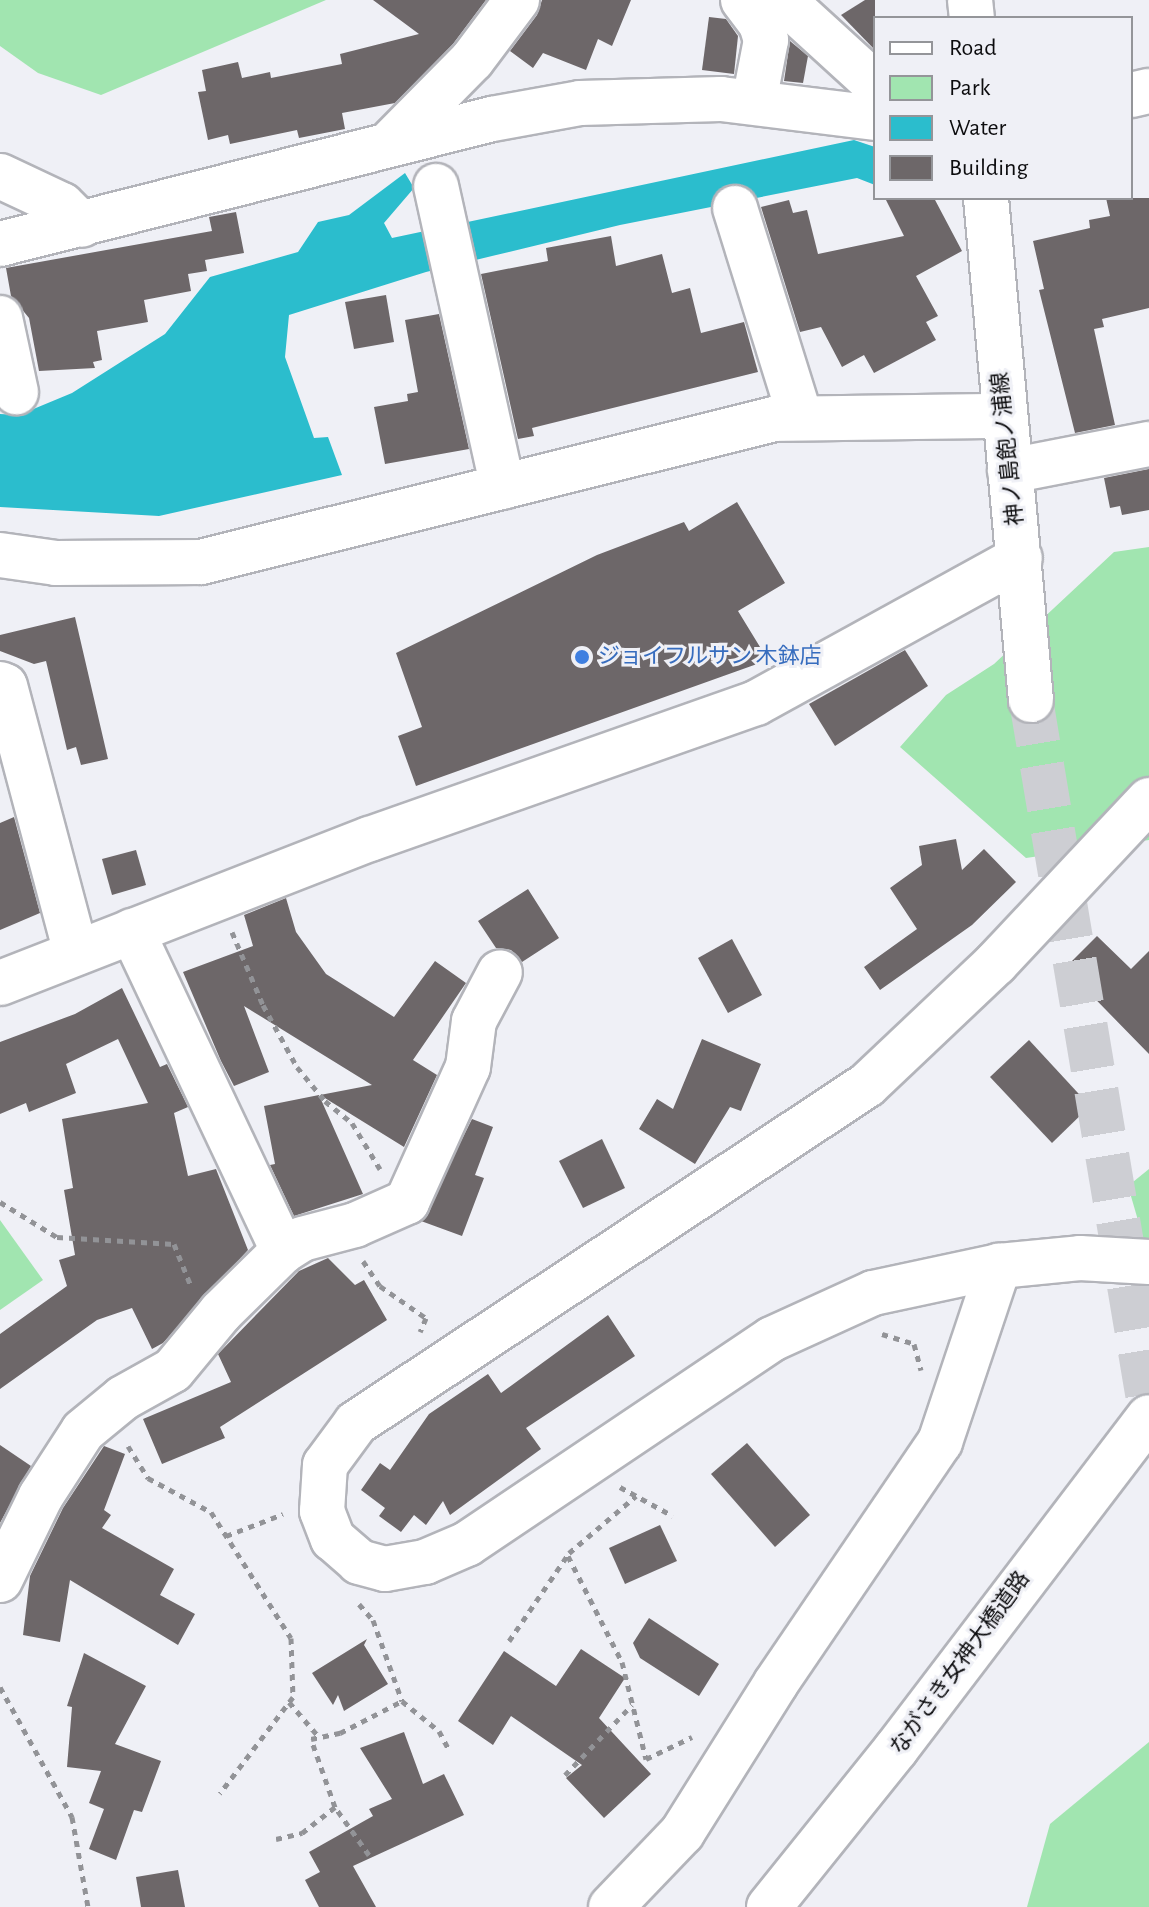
<!DOCTYPE html>
<html>
<head>
<meta charset="utf-8">
<style>
	body { margin:0 }
	#map { position:relative; width:1149px; height:1907px; overflow:hidden; background:#eff0f6; font-family:"Alegreya Sans","Noto Sans JP",sans-serif }
	div>[style] { position:absolute }
	[style*='--x'] { left:calc(var(--x)*1px); top:calc(var(--y)*1px); width:calc(var(--w)*1px); rotate:calc(var(--a)*1deg) }
	.green>* { inset:0; background:#a1e5b0 }
	.water>* { inset:0; background:#2bbdcd }
	.building>* { inset:0; background:#6d6769 }
	.major-tunnel>* { height:44px; margin-top:-22px; transform-origin:0; background:repeating-linear-gradient(90deg,#cdced3 0 44px,transparent 0 66px) }
	.path>* { height:5px; margin-top:-2.5px; transform-origin:0; background:repeating-linear-gradient(90deg,#929397 0 6px,transparent 0 12px) }
	.roads { filter:drop-shadow(2px 0 #b3b4ba) drop-shadow(-2px 0 #b3b4ba) drop-shadow(0 2px #b3b4ba) drop-shadow(0 -2px #b3b4ba) }
	.minor>* { height:44px; margin:-22px; padding:0 22px; transform-origin:22px; border-radius:22px; background:#fff }
	.major>* { height:44px; margin:-22px; padding:0 22px; transform-origin:22px; border-radius:22px; background:#fff }
	.dots>* { width:22px; height:22px; translate:-50% -50%; box-sizing:border-box; border:4px solid #eff0f6; border-radius:50% }
	span { translate:-50% -50%; white-space:nowrap; text-align:center; line-height:1.15; -webkit-text-stroke:6px #eff0f6; paint-order:stroke }
	.street-label { font-size:22px; color:#0c0c0e }
	.shop-label { font-size:22px; color:#366cbe }
	.left { translate:0 -50%; text-align:left }
	.legend { position:absolute; left:873px; top:16px; width:260px; height:184px; box-sizing:border-box; background:#eff0f6; border:2px solid #949599; margin:0; padding:10px 14px; list-style:none; font-size:24px; color:#0c0c0e }
	.legend li { display:flex; align-items:center; gap:16px; height:40px }
	.legend b { width:40px; border:2px solid #949599 }
</style>
</head>
<body>
<div id="map">
	<div class="green">
		<i style="clip-path:polygon(0 0,326px 0,101px 95px,38px 73px,0 46px)"></i>
		<i style="clip-path:polygon(1149px 547px,1149px 840px,1026px 858px,900px 747px,946px 695px,994px 664px,1114px 552px)"></i>
		<i style="clip-path:polygon(1149px 1169px,1149px 1258px,1128px 1186px)"></i>
		<i style="clip-path:polygon(0 1220px,43px 1280px,0 1310px)"></i>
		<i style="clip-path:polygon(1149px 1742px,1149px 1907px,1027px 1907px,1050px 1824px)"></i>
	</div>
	<div class="water">
		<i style="clip-path:polygon(854px 140px,875px 147px,875px 185px,857px 178px,620px 225px,426px 272px,289px 315px,285px 357px,314px 438px,328px 437px,342px 475px,159px 516px,0 507px,0 414px,19px 415px,72px 393px,165px 334px,210px 277px,298px 252px,318px 222px,349px 215px,405px 173px,414px 188px,384px 223px,392px 238px)"></i>
	</div>
	<div class="building">
		<i style="clip-path:polygon(373px 0,486px 0,453px 44px,395px 103px,342px 113px,345px 129px,299px 138px,297px 130px,230px 144px,228px 135px,208px 140px,198px 92px,206px 91px,202px 70px,238px 62px,242px 78px,270px 72px,271px 78px,342px 64px,340px 54px,419px 34px)"></i>
		<i style="clip-path:polygon(542px 0,631px 0,612px 46px,598px 39px,586px 70px,543px 53px,533px 68px,510px 51px,537px 15px)"></i>
		<i style="clip-path:polygon(865px 0,875px 0,875px 50px,841px 15px)"></i>
		<i style="clip-path:polygon(709px 17px,726px 19px,738px 36px,734px 74px,702px 70px)"></i>
		<i style="clip-path:polygon(790px 41px,808px 56px,803px 83px,784px 81px)"></i>
		<i style="clip-path:polygon(885px 198px,934px 198px,962px 251px,916px 276px,938px 316px,926px 322px,936px 340px,874px 373px,864px 355px,842px 367px,821px 327px,800px 332px,761px 207px,789px 200px,793px 213px,807px 210px,818px 254px,904px 236px)"></i>
		<i style="clip-path:polygon(1106px 198px,1149px 198px,1149px 308px,1102px 319px,1104px 327px,1094px 329px,1115px 425px,1075px 433px,1039px 290px,1044px 289px,1033px 241px,1090px 228px,1089px 220px,1110px 216px)"></i>
		<i style="clip-path:polygon(236px 212px,244px 253px,205px 260px,207px 271px,188px 274px,191px 291px,144px 300px,148px 322px,97px 331px,102px 360px,93px 362px,95px 368px,39px 371px,29px 318px,11px 296px,6px 268px,212px 231px,209px 217px)"></i>
		<i style="clip-path:polygon(611px 236px,616px 266px,662px 254px,672px 293px,690px 288px,701px 333px,744px 322px,758px 372px,532px 428px,534px 436px,518px 439px,481px 274px,548px 261px,546px 248px)"></i>
		<i style="clip-path:polygon(386px 295px,394px 342px,354px 349px,345px 302px)"></i>
		<i style="clip-path:polygon(439px 314px,469px 449px,385px 464px,374px 407px,408px 401px,407px 394px,418px 392px,405px 320px)"></i>
		<i style="clip-path:polygon(1149px 469px,1149px 510px,1122px 515px,1120px 506px,1110px 508px,1104px 478px)"></i>
		<i style="clip-path:polygon(737px 502px,785px 583px,738px 611px,768px 660px,416px 786px,398px 736px,422px 727px,396px 653px,597px 555px,684px 522px,689px 531px)"></i>
		<i style="clip-path:polygon(75px 617px,108px 759px,81px 765px,76px 747px,67px 750px,46px 661px,34px 664px,0 651px,0 635px)"></i>
		<i style="clip-path:polygon(905px 650px,928px 686px,835px 746px,809px 704px)"></i>
		<i style="clip-path:polygon(14px 817px,40px 913px,0 930px,0 823px)"></i>
		<i style="clip-path:polygon(956px 839px,962px 870px,984px 849px,1016px 882px,972px 925px,880px 990px,864px 967px,917px 929px,890px 888px,922px 865px,919px 846px)"></i>
		<i style="clip-path:polygon(136px 850px,146px 885px,112px 895px,102px 859px)"></i>
		<i style="clip-path:polygon(528px 889px,559px 938px,522px 962px,511px 950px,496px 948px,478px 921px)"></i>
		<i style="clip-path:polygon(286px 898px,296px 932px,326px 974px,394px 1017px,435px 961px,466px 983px,413px 1060px,437px 1075px,404px 1147px,320px 1095px,372px 1085px,244px 1006px,269px 1072px,234px 1086px,221px 1061px,183px 972px,253px 946px,244px 915px)"></i>
		<i style="clip-path:polygon(1097px 936px,1131px 969px,1149px 951px,1149px 1054px,1065px 968px)"></i>
		<i style="clip-path:polygon(732px 939px,762px 995px,728px 1013px,698px 958px)"></i>
		<i style="clip-path:polygon(122px 988px,160px 1067px,167px 1064px,188px 1107px,174px 1113px,188px 1176px,216px 1169px,248px 1250px,163px 1343px,152px 1349px,132px 1308px,97px 1320px,0 1389px,0 1334px,67px 1286px,59px 1260px,75px 1255px,64px 1190px,73px 1188px,62px 1119px,148px 1103px,118px 1039px,66px 1064px,76px 1093px,29px 1112px,26px 1103px,0 1114px,0 1042px,75px 1014px)"></i>
		<i style="clip-path:polygon(702px 1039px,761px 1064px,741px 1111px,730px 1107px,695px 1164px,639px 1129px,657px 1099px,673px 1109px)"></i>
		<i style="clip-path:polygon(1029px 1040px,1090px 1106px,1052px 1143px,990px 1077px)"></i>
		<i style="clip-path:polygon(319px 1095px,363px 1194px,294px 1216px,270px 1165px,275px 1164px,264px 1106px)"></i>
		<i style="clip-path:polygon(472px 1119px,493px 1127px,475px 1175px,484px 1178px,462px 1236px,421px 1221px)"></i>
		<i style="clip-path:polygon(602px 1139px,625px 1188px,583px 1208px,559px 1161px)"></i>
		<i style="clip-path:polygon(328px 1258px,355px 1285px,364px 1280px,387px 1320px,220px 1427px,225px 1438px,162px 1464px,143px 1419px,231px 1382px,218px 1354px,299px 1271px)"></i>
		<i style="clip-path:polygon(608px 1315px,635px 1356px,526px 1428px,541px 1449px,450px 1515px,443px 1501px,426px 1525px,414px 1515px,401px 1532px,379px 1516px,385px 1508px,361px 1490px,380px 1463px,390px 1470px,429px 1414px,488px 1374px,501px 1393px)"></i>
		<i style="clip-path:polygon(747px 1443px,810px 1515px,775px 1547px,711px 1474px)"></i>
		<i style="clip-path:polygon(0 1445px,31px 1466px,0 1523px)"></i>
		<i style="clip-path:polygon(104px 1446px,125px 1454px,104px 1510px,111px 1515px,102px 1528px,174px 1569px,160px 1595px,195px 1614px,178px 1645px,70px 1580px,60px 1642px,23px 1635px,30px 1576px,63px 1508px)"></i>
		<i style="clip-path:polygon(660px 1525px,677px 1561px,625px 1584px,609px 1548px)"></i>
		<i style="clip-path:polygon(649px 1618px,719px 1664px,699px 1696px,640px 1658px,633px 1643px)"></i>
		<i style="clip-path:polygon(367px 1639px,364px 1645px,388px 1684px,344px 1711px,338px 1695px,333px 1705px,312px 1673px)"></i>
		<i style="clip-path:polygon(581px 1649px,625px 1678px,599px 1718px,651px 1774px,604px 1818px,566px 1778px,582px 1765px,511px 1716px,493px 1745px,458px 1721px,504px 1651px,556px 1686px)"></i>
		<i style="clip-path:polygon(84px 1653px,146px 1686px,115px 1744px,161px 1761px,142px 1812px,134px 1810px,116px 1860px,89px 1849px,104px 1809px,89px 1803px,101px 1771px,67px 1767px,72px 1707px,67px 1706px)"></i>
		<i style="clip-path:polygon(404px 1732px,423px 1784px,444px 1774px,464px 1815px,353px 1866px,376px 1907px,319px 1907px,305px 1880px,320px 1872px,309px 1852px,373px 1816px,369px 1809px,392px 1799px,360px 1748px)"></i>
		<i style="clip-path:polygon(178px 1870px,185px 1907px,141px 1907px,136px 1877px)"></i>
	</div>
	<div class="major-tunnel">
		<i style="--x:1031;--y:700;--w:715;--a:80.5"></i>
	</div>
	<div class="path">
		<i style="--x:232;--y:932;--w:79;--a:67"></i>
		<i style="--x:263;--y:1005;--w:71;--a:61.3"></i>
		<i style="--x:297;--y:1067;--w:44;--a:50.5"></i>
		<i style="--x:325;--y:1101;--w:35;--a:39"></i>
		<i style="--x:352;--y:1123;--w:54;--a:58.7"></i>
		<i style="--x:0;--y:1202;--w:67;--a:31.6"></i>
		<i style="--x:57;--y:1237;--w:117;--a:3.4"></i>
		<i style="--x:174;--y:1244;--w:45;--a:68"></i>
		<i style="--x:363;--y:1261;--w:30;--a:56"></i>
		<i style="--x:380;--y:1286;--w:56;--a:34.8"></i>
		<i style="--x:426;--y:1318;--w:15;--a:113"></i>
		<i style="--x:882;--y:1334;--w:34;--a:17"></i>
		<i style="--x:914;--y:1344;--w:27;--a:75"></i>
		<i style="--x:128;--y:1446;--w:38;--a:58"></i>
		<i style="--x:148;--y:1478;--w:72;--a:28.4"></i>
		<i style="--x:211;--y:1512;--w:149;--a:57.6"></i>
		<i style="--x:291;--y:1638;--w:59;--a:88.1"></i>
		<i style="--x:293;--y:1697;--w:121;--a:127.2"></i>
		<i style="--x:620;--y:1487;--w:60;--a:28.7"></i>
		<i style="--x:226;--y:1536;--w:61;--a:-21.1"></i>
		<i style="--x:568;--y:1556;--w:119;--a:63"></i>
		<i style="--x:622;--y:1662;--w:100;--a:76.1"></i>
		<i style="--x:646;--y:1759;--w:51;--a:-25.6"></i>
		<i style="--x:359;--y:1604;--w:21;--a:49"></i>
		<i style="--x:373;--y:1620;--w:86;--a:70.3"></i>
		<i style="--x:402;--y:1701;--w:48;--a:39"></i>
		<i style="--x:439;--y:1731;--w:19;--a:62"></i>
		<i style="--x:509;--y:1641;--w:107;--a:-55.7"></i>
		<i style="--x:569;--y:1553;--w:88;--a:-40.4"></i>
		<i style="--x:0;--y:1687;--w:149;--a:61"></i>
		<i style="--x:72;--y:1817;--w:91;--a:79.9"></i>
		<i style="--x:289;--y:1702;--w:46;--a:49.4"></i>
		<i style="--x:565;--y:1775;--w:97;--a:-46.3"></i>
		<i style="--x:276;--y:1839;--w:27;--a:-13"></i>
		<i style="--x:302;--y:1833;--w:42;--a:-38.2"></i>
		<i style="--x:369;--y:1855;--w:59;--a:-125.3"></i>
		<i style="--x:335;--y:1807;--w:72;--a:-109.4"></i>
		<i style="--x:311;--y:1739;--w:30;--a:-12"></i>
		<i style="--x:340;--y:1733;--w:70;--a:-27.3"></i>
	</div>
	<div class="roads">
		<div class="minor">
			<i style="--x:743;--y:0;--w:30;--a:53"></i>
			<i style="--x:761;--y:24;--w:17;--a:73"></i>
			<i style="--x:766;--y:40;--w:63;--a:101"></i>
			<i style="--x:783;--y:0;--w:125;--a:42.4"></i>
			<i style="--x:970;--y:0;--w:18;--a:84"></i>
			<i style="--x:1131;--y:95;--w:18;--a:-13"></i>
			<i style="--x:392;--y:141;--w:114;--a:-45.4"></i>
			<i style="--x:472;--y:60;--w:75;--a:-53.1"></i>
			<i style="--x:0;--y:176;--w:68;--a:25.1"></i>
			<i style="--x:62;--y:205;--w:28;--a:45"></i>
			<i style="--x:436;--y:186;--w:308;--a:77.5"></i>
			<i style="--x:735;--y:208;--w:219;--a:72.7"></i>
			<i style="--x:0;--y:244;--w:508;--a:-14.26"></i>
			<i style="--x:492;--y:119;--w:89;--a:-10.3"></i>
			<i style="--x:580;--y:103;--w:141;--a:-1.6"></i>
			<i style="--x:721;--y:99;--w:155;--a:7"></i>
			<i style="--x:0;--y:318;--w:76;--a:77.8"></i>
			<i style="--x:1010;--y:471;--w:142;--a:-11"></i>
			<i style="--x:0;--y:555;--w:57;--a:8.1"></i>
			<i style="--x:56;--y:563;--w:145;--a:-0.4"></i>
			<i style="--x:201;--y:562;--w:591;--a:-14.01"></i>
			<i style="--x:774;--y:419;--w:229;--a:-0.8"></i>
			<i style="--x:0;--y:684;--w:5;--a:22"></i>
			<i style="--x:5;--y:686;--w:276;--a:75.1"></i>
			<i style="--x:1149;--y:800;--w:224;--a:133.2"></i>
			<i style="--x:996;--y:963;--w:178;--a:136.6"></i>
			<i style="--x:867;--y:1085;--w:613;--a:146.52"></i>
			<i style="--x:356;--y:1423;--w:52;--a:126.4"></i>
			<i style="--x:325;--y:1465;--w:46;--a:93.7"></i>
			<i style="--x:322;--y:1511;--w:30;--a:69"></i>
			<i style="--x:333;--y:1539;--w:35;--a:41"></i>
			<i style="--x:359;--y:1562;--w:27;--a:15"></i>
			<i style="--x:385;--y:1569;--w:41;--a:-9.9"></i>
			<i style="--x:425;--y:1562;--w:46;--a:-23.2"></i>
			<i style="--x:467;--y:1544;--w:367;--a:-33.9"></i>
			<i style="--x:772;--y:1339;--w:111;--a:-24.5"></i>
			<i style="--x:873;--y:1293;--w:129;--a:-12.1"></i>
			<i style="--x:999;--y:1266;--w:81;--a:-5.6"></i>
			<i style="--x:1080;--y:1258;--w:69;--a:3.3"></i>
			<i style="--x:132;--y:931;--w:354;--a:64.7"></i>
			<i style="--x:0;--y:983;--w:397;--a:-21.3"></i>
			<i style="--x:370;--y:839;--w:409;--a:-19.4"></i>
			<i style="--x:756;--y:703;--w:301;--a:-28.8"></i>
			<i style="--x:0;--y:1580;--w:93;--a:-64"></i>
			<i style="--x:41;--y:1496;--w:77;--a:-57.1"></i>
			<i style="--x:83;--y:1431;--w:52;--a:-39.5"></i>
			<i style="--x:123;--y:1398;--w:57;--a:-29.2"></i>
			<i style="--x:173;--y:1370;--w:75;--a:-50.4"></i>
			<i style="--x:221;--y:1312;--w:87;--a:-44.5"></i>
			<i style="--x:283;--y:1251;--w:22;--a:-32"></i>
			<i style="--x:302;--y:1239;--w:55;--a:-14.8"></i>
			<i style="--x:355;--y:1225;--w:57;--a:-23.9"></i>
			<i style="--x:407;--y:1202;--w:148;--a:-65.7"></i>
			<i style="--x:468;--y:1067;--w:46;--a:-82.6"></i>
			<i style="--x:474;--y:1021;--w:55;--a:-62"></i>
		</div>
		<div class="major">
			<i style="--x:986;--y:198;--w:504;--a:84.88"></i>
			<i style="--x:611;--y:1907;--w:103;--a:-46.2"></i>
			<i style="--x:682;--y:1833;--w:177;--a:-57.9"></i>
			<i style="--x:776;--y:1683;--w:292;--a:-55.8"></i>
			<i style="--x:940;--y:1442;--w:186;--a:-71.5"></i>
			<i style="--x:769;--y:1907;--w:203;--a:-51.2"></i>
			<i style="--x:896;--y:1749;--w:417;--a:-52.7"></i>
		</div>
	</div>
	<div class="dots">
		<i style="left:582px;top:657px;background:#3f7fe0"></i>
	</div>
	<div class="street-label">
		<span style="left:1008px;top:449px;rotate:-96deg">神ノ島飽ノ浦線</span>
		<span style="left:960px;top:1663px;rotate:-54deg">ながさき女神大橋道路</span>
	</div>
	<div class="shop-label">
		<span class="left" style="left:598px;top:657px">ジョイフルサン 木鉢店</span>
	</div>
	<ul class="legend">
	<li><b style="height:10px;background:#fff"></b>Road</li>
	<li><b style="height:22px;background:#a1e5b0"></b>Park</li>
	<li><b style="height:22px;background:#2bbdcd"></b>Water</li>
	<li><b style="height:22px;background:#6d6769"></b>Building</li>
	</ul>
</div>
</body>
</html>
